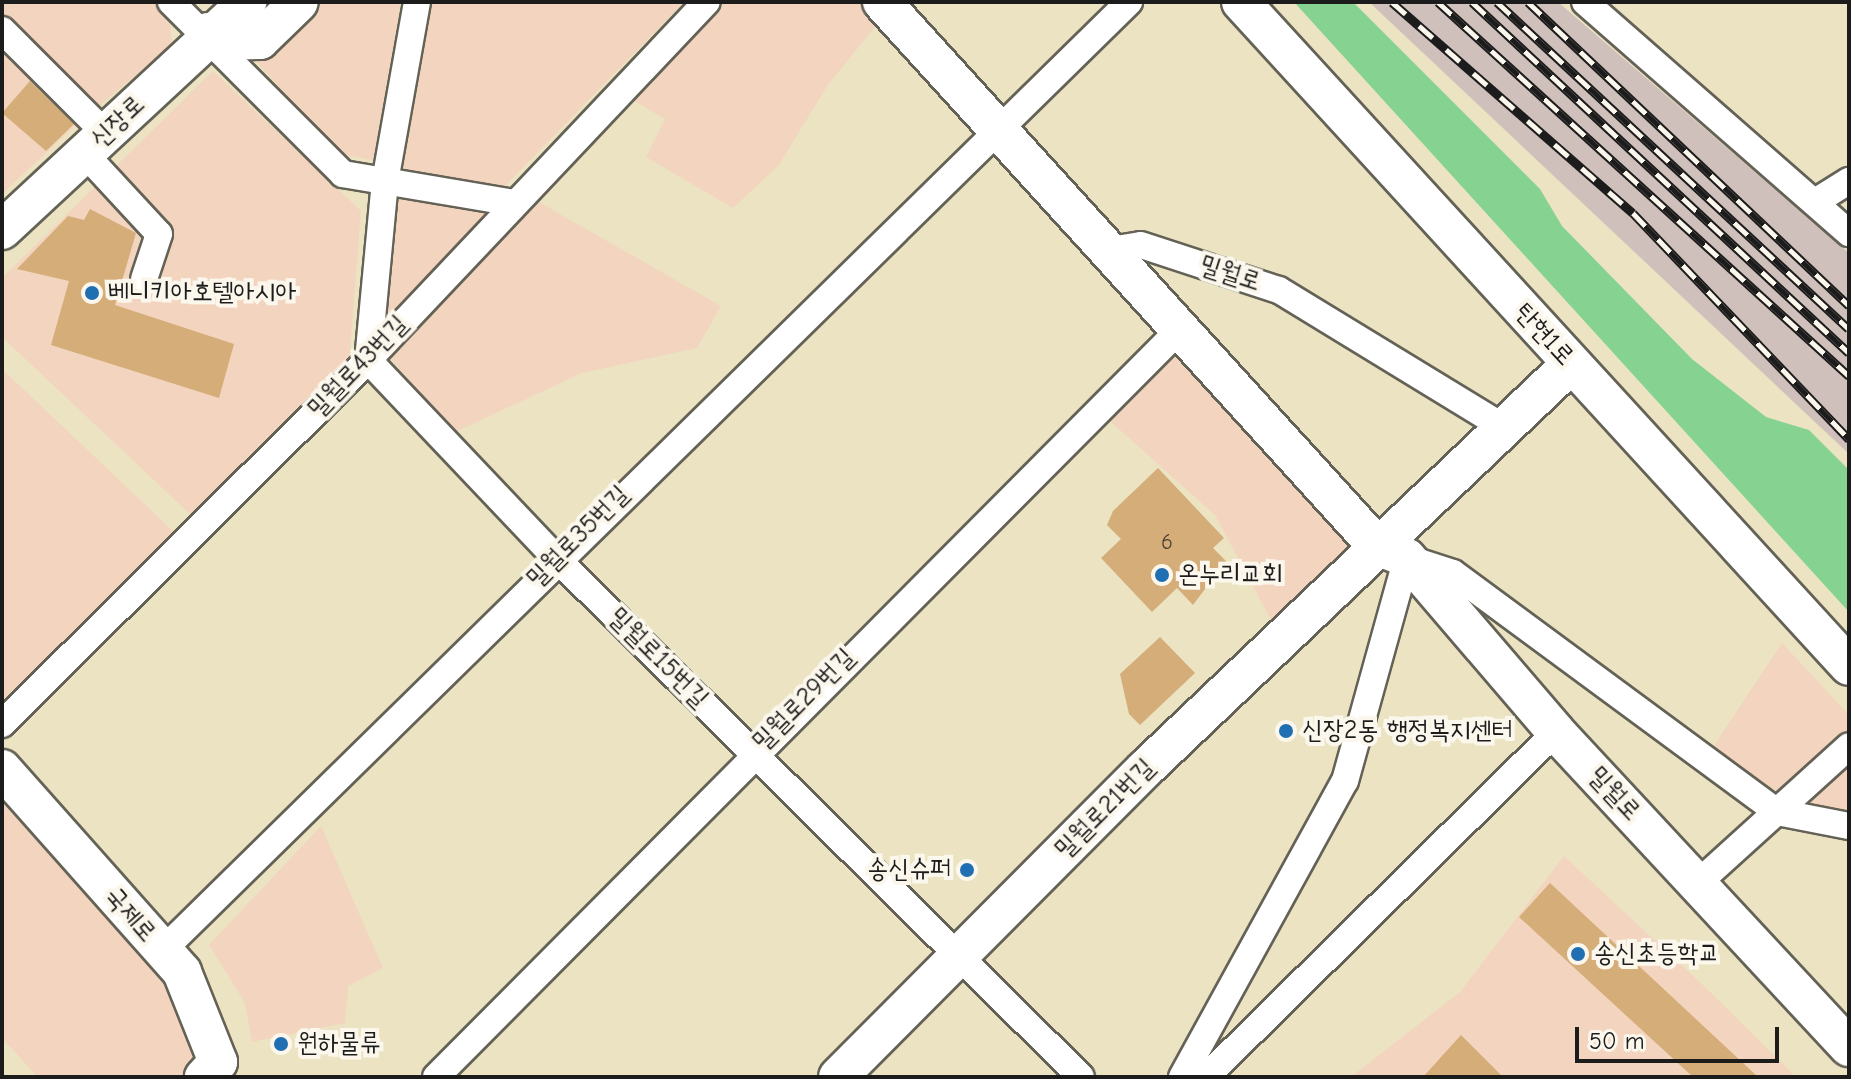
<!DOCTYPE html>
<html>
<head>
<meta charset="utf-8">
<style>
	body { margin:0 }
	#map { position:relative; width:1851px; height:1079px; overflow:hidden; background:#ebe3c2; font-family:"Comic Neue","Poor Story",sans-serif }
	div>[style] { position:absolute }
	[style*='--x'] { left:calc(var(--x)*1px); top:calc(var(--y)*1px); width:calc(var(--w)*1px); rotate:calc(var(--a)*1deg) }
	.built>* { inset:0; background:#f3d4bf }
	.industrial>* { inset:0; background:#cfc0bb }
	.green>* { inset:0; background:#86d391 }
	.building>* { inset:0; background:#d4ad79 }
	.roads { filter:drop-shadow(2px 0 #646256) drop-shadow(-2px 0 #646256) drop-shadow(0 2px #646256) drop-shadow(0 -2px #646256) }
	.street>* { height:26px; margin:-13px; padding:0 13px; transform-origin:13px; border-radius:13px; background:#fff }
	.secondary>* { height:38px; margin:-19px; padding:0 19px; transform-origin:19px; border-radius:19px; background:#fff }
	.rail>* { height:9px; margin-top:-4.5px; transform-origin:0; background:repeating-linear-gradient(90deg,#fbf7ec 0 18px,#1c1c1c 0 36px); box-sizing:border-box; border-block:2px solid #1c1c1c }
	.dots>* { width:22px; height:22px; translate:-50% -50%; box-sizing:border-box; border:4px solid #fbf7ec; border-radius:50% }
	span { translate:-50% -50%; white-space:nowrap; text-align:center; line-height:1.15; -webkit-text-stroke:8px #fbf7ec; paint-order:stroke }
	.number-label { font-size:22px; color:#4a4033 }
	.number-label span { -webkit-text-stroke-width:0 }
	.street-label { font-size:26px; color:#1c1c1c }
	.poi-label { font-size:26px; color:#1c1c1c }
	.left { translate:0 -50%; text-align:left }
	.right { translate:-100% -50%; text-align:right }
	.frame { position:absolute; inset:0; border:4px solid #1c1c1c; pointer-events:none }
	.scale { position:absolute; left:1575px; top:1027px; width:204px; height:36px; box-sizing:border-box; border:4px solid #1c1c1c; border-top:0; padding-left:10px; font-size:24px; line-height:28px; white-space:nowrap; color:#1c1c1c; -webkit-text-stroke:6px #fbf7ec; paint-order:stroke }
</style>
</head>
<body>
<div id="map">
	<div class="built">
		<i style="clip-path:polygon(2px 2px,159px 2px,169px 13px,172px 44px,97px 108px,2px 20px)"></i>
		<i style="clip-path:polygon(321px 2px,401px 2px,373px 160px,338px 154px,257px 62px)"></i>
		<i style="clip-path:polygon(432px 2px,684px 2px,501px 190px,402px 175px)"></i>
		<i style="clip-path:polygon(723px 2px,859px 2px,878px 23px,827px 86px,779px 165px,733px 208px,646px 157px,665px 119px,629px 98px)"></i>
		<i style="clip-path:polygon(2px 42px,81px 120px,2px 194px)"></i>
		<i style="clip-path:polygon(213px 71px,361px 211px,349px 363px,191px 515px,2px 337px,2px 278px)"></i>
		<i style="clip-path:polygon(398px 194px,492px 212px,384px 327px)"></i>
		<i style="clip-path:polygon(537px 201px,721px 306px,697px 348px,582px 373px,455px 432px,391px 359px)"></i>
		<i style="clip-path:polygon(1181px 350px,1357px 540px,1271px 620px,1215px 515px,1110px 421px)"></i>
		<i style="clip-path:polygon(2px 369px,173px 531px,2px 710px)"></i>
		<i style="clip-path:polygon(1782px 643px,1849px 715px,1849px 731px,1781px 794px,1711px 750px)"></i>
		<i style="clip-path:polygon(1849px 765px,1849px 814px,1805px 805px)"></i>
		<i style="clip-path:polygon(2px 788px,178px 975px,200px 1031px,191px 1077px,38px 1077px,2px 1038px)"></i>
		<i style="clip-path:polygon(321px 826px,383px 968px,348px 986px,345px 1023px,252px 1042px,245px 1003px,209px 945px)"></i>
		<i style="clip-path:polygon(1564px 856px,1706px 988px,1796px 1077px,1351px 1077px,1460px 992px)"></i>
	</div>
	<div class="industrial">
		<i style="clip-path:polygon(1369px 2px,1558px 2px,1849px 253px,1849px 454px)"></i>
	</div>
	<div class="green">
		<i style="clip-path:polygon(1294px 2px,1353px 2px,1540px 189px,1562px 226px,1692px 359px,1766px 417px,1809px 430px,1849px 470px,1849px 612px)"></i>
	</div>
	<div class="building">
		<i style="clip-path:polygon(30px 81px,74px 124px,46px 151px,2px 113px)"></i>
		<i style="clip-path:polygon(90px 209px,136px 233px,115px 305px,234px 344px,219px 398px,51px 345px,69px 281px,17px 269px,68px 216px,84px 220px)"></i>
		<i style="clip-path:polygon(1158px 468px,1224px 538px,1213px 548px,1226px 561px,1193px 605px,1177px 588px,1152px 612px,1101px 558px,1121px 539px,1107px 525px,1113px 511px)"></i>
		<i style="clip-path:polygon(1160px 637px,1195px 673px,1140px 725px,1129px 714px,1120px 674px)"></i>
		<i style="clip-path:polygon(1550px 883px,1758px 1077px,1693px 1077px,1519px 917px)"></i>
		<i style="clip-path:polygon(1461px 1035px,1503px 1077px,1423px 1077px)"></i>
	</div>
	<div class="roads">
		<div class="street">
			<i style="--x:171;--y:2;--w:243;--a:45"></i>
			<i style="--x:343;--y:174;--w:173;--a:9.6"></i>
			<i style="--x:417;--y:2;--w:182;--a:100.1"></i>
			<i style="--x:385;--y:181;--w:180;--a:95.4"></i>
			<i style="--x:368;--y:360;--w:273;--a:46.5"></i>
			<i style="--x:556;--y:558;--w:738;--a:44.67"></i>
			<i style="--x:1585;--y:2;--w:351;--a:41.2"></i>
			<i style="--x:2;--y:30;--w:146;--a:45"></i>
			<i style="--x:84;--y:153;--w:110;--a:47.2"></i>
			<i style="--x:159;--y:234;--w:47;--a:108.4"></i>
			<i style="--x:1815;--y:202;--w:40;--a:-32"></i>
			<i style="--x:1110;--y:250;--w:31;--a:-9"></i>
			<i style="--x:1141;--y:245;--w:145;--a:18.1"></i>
			<i style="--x:1279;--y:290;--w:265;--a:31.4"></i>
			<i style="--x:2;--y:724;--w:516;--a:-44.84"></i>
			<i style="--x:368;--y:360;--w:493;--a:-46.6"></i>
			<i style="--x:1697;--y:884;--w:205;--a:-42.2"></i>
			<i style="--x:162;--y:951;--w:1355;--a:-44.46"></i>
			<i style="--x:436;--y:1077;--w:1054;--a:-45.15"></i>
			<i style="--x:1182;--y:1077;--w:338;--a:-61.2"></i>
			<i style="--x:1345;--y:781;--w:231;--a:-74.5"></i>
			<i style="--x:1407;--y:558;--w:48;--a:18.1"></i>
			<i style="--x:1453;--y:573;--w:403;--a:36.4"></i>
			<i style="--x:1777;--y:812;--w:73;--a:11"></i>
			<i style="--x:1206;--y:1077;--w:491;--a:-44.6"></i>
		</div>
		<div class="secondary">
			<i style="--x:882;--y:2;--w:736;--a:47.7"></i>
			<i style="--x:1377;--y:546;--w:32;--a:22"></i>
			<i style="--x:1407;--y:558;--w:229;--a:49.4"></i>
			<i style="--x:1556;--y:732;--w:430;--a:47.1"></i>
			<i style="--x:1241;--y:2;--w:900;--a:47.52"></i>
			<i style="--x:208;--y:32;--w:9;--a:103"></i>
			<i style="--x:206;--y:41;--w:54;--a:-1.1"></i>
			<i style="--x:260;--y:40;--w:54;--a:-44.3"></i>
			<i style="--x:2;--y:230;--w:335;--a:-42.9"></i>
			<i style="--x:2;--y:769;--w:271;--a:48.4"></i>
			<i style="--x:182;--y:972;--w:97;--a:68.2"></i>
			<i style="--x:218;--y:1062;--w:21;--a:133"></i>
			<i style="--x:838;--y:1077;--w:436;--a:-45.1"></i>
			<i style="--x:1146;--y:768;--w:586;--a:-43.55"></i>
		</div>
	</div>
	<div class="rail">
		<i style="--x:1392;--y:2;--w:320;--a:41.2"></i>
		<i style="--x:1633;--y:213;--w:313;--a:46.3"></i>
		<i style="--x:1438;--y:2;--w:556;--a:42.3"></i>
		<i style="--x:1472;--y:2;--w:515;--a:42.95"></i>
		<i style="--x:1497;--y:2;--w:480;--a:42.9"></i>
		<i style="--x:1528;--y:2;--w:442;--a:43.4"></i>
	</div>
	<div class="dots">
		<i style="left:92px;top:293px;background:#1f6fb2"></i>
		<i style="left:1162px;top:575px;background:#1f6fb2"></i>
		<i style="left:1286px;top:731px;background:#1f6fb2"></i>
		<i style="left:967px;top:870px;background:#1f6fb2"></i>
		<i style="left:1578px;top:954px;background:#1f6fb2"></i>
		<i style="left:281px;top:1044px;background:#1f6fb2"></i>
	</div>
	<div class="number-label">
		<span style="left:1167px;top:543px">6</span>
	</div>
	<div class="street-label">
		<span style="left:118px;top:122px;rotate:-43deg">신장로</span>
		<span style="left:1230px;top:274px;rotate:18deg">밀월로</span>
		<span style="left:1544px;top:335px;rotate:47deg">탄현1로</span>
		<span style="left:358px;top:367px;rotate:-46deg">밀월로43번길</span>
		<span style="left:578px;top:537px;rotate:-45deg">밀월로35번길</span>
		<span style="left:658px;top:658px;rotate:45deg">밀월로15번길</span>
		<span style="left:804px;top:700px;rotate:-45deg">밀월로29번길</span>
		<span style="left:1614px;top:794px;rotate:47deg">밀월로</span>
		<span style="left:1105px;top:809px;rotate:-45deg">밀월로21번길</span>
		<span style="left:130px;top:915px;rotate:49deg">국제로</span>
	</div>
	<div class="poi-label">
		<span class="left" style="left:108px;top:293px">베니키아호텔아시아</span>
		<span class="left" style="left:1178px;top:575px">온누리교회</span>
		<span class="left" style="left:1302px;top:731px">신장2동 행정복지센터</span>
		<span class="right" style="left:951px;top:870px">송신슈퍼</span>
		<span class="left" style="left:1594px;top:954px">송신초등학교</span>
		<span class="left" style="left:297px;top:1044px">원하물류</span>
	</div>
	<div class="frame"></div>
	<div class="scale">50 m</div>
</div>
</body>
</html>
